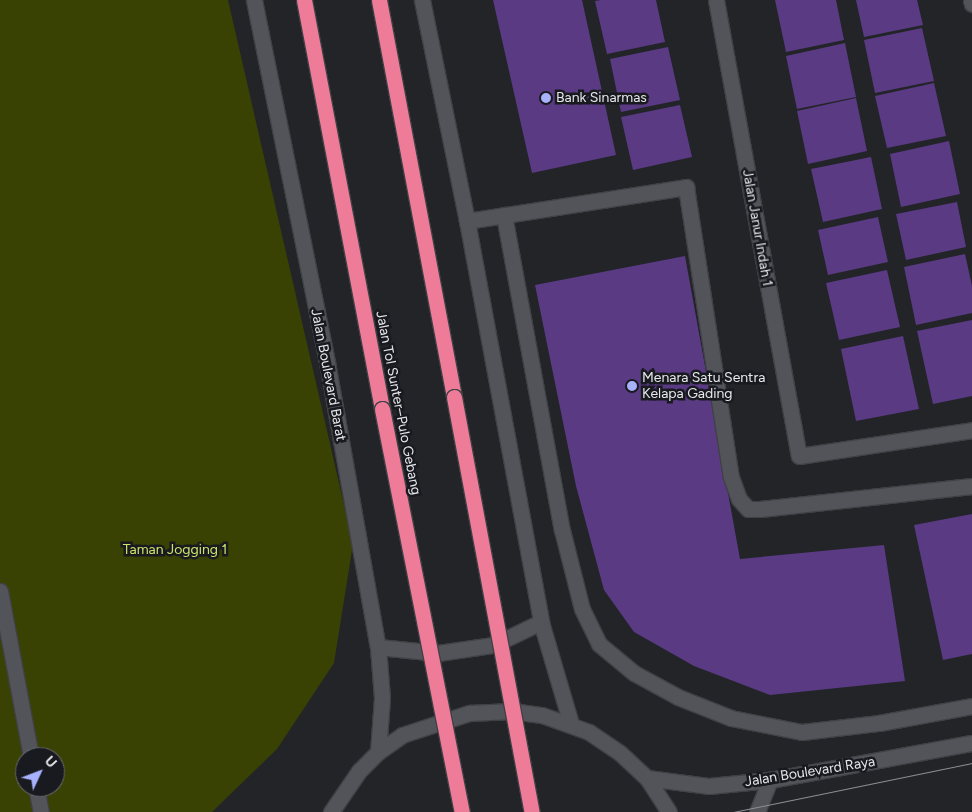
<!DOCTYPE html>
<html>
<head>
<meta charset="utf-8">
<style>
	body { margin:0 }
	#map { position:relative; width:972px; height:812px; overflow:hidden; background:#222428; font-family:Figtree,sans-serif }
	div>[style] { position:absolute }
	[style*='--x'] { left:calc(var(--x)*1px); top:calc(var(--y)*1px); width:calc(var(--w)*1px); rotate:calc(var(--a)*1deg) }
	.green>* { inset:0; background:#394203 }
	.building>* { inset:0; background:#593a83 }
	.roads { filter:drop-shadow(1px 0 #404145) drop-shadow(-1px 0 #404145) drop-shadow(0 1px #404145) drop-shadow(0 -1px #404145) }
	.service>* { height:15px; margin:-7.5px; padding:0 7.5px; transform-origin:7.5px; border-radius:7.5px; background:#52545a }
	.minor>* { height:15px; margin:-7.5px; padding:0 7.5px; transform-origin:7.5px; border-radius:7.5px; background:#52545a }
	.secondary>* { height:15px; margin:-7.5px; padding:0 7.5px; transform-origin:7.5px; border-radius:7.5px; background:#52545a }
	.motorway>* { height:15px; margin:-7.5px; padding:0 7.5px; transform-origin:7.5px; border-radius:7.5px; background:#ee7b98 }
	.tram>* { height:1px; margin:-0.5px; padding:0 0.5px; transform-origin:0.5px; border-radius:0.5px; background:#8d8e92 }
	.bridges { filter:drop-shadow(1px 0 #404145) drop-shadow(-1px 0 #404145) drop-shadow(0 1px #404145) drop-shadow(0 -1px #404145) }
	.motorway-bridge>* { height:15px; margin:-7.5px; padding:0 7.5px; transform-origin:7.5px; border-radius:7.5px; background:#ee7b98 }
	.dots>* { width:14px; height:14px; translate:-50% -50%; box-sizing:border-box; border:2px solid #191a1f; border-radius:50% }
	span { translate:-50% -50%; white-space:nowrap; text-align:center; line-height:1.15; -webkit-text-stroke:5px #191a1f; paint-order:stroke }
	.poi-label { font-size:14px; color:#e6e7eb }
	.left { translate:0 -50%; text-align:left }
	.street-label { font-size:14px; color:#e6e7eb }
	.park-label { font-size:14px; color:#cbe36b }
	.north { position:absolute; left:15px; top:747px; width:50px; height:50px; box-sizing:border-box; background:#191a1f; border:1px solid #6b6c71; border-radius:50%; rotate:47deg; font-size:14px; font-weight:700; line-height:20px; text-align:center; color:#e6e7eb }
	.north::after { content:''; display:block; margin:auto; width:18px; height:22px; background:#a7b1fc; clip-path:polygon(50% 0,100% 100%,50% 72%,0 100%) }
</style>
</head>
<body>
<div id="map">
	<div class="green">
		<i style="clip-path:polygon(evenodd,0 0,228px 0,353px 544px,334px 663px,277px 749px,212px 812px,0 812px,0 0,25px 757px,55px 757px,55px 787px,25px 787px,25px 757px)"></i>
	</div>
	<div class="building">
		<i style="clip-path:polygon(493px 0,582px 0,616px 155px,532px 173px)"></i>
		<i style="clip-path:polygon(601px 0,656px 0,665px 42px,607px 54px,595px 1px)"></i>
		<i style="clip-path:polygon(775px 0,836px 0,844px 40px,786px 52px)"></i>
		<i style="clip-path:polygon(856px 0,917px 0,923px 25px,864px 37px)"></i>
		<i style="clip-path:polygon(922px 28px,934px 81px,875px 93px,864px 40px)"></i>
		<i style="clip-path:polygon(845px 43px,856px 97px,797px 109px,786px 56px)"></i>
		<i style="clip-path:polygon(668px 47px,680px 100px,621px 112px,610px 59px)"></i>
		<i style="clip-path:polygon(934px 83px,946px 136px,887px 148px,875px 96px)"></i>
		<i style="clip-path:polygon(856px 98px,867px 151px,808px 164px,797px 111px)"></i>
		<i style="clip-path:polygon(680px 105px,692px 157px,633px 170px,621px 117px)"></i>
		<i style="clip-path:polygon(949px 141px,960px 194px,901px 207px,890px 154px)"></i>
		<i style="clip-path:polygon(871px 157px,882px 209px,823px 222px,811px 169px)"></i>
		<i style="clip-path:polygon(957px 202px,966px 247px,906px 260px,896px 214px)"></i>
		<i style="clip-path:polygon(878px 217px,888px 262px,828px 275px,818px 230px)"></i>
		<i style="clip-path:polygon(965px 254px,972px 286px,972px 313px,916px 325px,904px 267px)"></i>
		<i style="clip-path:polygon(685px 256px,740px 559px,884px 545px,905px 681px,770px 695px,694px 666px,634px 632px,604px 590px,576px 486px,535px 285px)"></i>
		<i style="clip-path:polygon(887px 270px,900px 327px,839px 340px,826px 283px)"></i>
		<i style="clip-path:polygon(972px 320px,972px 396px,933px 404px,917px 331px)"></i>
		<i style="clip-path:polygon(903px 336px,919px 409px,856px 421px,841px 349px)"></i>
		<i style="clip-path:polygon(972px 514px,972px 654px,943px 660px,914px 525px)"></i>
	</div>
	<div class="roads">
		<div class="service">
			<i style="--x:504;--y:215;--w:320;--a:79.6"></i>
			<i style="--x:562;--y:530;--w:81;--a:75.8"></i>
			<i style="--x:582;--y:609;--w:39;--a:64"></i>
			<i style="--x:599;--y:644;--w:45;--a:39.6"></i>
			<i style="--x:634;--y:673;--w:50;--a:28.6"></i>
			<i style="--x:678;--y:697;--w:57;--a:21.6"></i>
			<i style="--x:731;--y:718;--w:72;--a:11.2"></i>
			<i style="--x:802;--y:732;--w:78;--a:-6.7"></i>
			<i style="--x:879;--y:723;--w:95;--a:-10.4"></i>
			<i style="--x:467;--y:221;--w:222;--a:-8.8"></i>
			<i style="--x:686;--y:187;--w:293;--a:81.2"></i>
			<i style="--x:731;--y:477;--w:23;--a:70"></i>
			<i style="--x:739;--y:499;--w:13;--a:48"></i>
			<i style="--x:748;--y:509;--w:12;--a:0"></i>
			<i style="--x:760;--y:509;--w:213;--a:-6.2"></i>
			<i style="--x:0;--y:591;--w:169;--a:79.4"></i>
			<i style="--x:36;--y:787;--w:25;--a:79"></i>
		</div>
		<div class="minor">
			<i style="--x:716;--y:0;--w:463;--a:79.7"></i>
			<i style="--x:799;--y:456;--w:175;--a:-8.5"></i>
			<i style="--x:971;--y:0;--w:4;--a:76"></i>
		</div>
		<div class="secondary">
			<i style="--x:254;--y:0;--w:369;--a:78.6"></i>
			<i style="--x:327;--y:362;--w:290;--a:79.9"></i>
			<i style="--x:378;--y:647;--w:51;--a:85.5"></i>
			<i style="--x:382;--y:698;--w:54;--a:94.2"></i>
			<i style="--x:422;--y:0;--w:226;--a:78.5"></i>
			<i style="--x:467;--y:221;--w:408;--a:79.5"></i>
			<i style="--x:541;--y:622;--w:106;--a:73.6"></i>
			<i style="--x:378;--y:647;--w:60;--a:5.7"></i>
			<i style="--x:438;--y:653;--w:56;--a:-8.3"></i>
			<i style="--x:493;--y:645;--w:53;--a:-25.6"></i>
			<i style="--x:647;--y:778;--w:63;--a:7.4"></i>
			<i style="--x:709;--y:786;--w:61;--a:-5.6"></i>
			<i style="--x:770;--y:780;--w:205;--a:-10.4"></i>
			<i style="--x:331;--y:812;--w:50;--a:-55.7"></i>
			<i style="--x:359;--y:771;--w:27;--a:-45"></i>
			<i style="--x:378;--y:752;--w:29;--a:-35"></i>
			<i style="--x:402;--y:735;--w:71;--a:-18.2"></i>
			<i style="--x:469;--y:713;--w:43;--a:-2.7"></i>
			<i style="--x:512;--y:711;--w:30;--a:8"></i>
			<i style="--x:542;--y:715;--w:50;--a:19.9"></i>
			<i style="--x:589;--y:732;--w:37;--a:34"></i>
			<i style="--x:620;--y:753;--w:37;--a:43"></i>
			<i style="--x:647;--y:778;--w:40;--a:57.1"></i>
			<i style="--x:757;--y:812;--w:35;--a:-68"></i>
		</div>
		<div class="motorway">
			<i style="--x:304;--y:0;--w:416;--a:79.2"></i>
			<i style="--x:379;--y:0;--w:404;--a:79.3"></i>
		</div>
	</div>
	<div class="tram">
		<i style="--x:733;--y:812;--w:244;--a:-11.6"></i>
	</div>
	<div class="bridges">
		<div class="motorway-bridge">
			<i style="--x:454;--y:397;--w:422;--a:79.4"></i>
			<i style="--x:382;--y:409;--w:411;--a:78.8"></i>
		</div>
	</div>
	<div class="dots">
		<i style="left:546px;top:98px;background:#a7b1fc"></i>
		<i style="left:632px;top:386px;background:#a7b1fc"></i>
	</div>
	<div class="poi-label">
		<span class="left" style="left:556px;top:98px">Bank Sinarmas</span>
		<span class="left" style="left:642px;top:386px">Menara Satu Sentra<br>Kelapa Gading</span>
	</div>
	<div class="street-label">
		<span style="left:757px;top:228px;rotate:80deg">Jalan Janur Indah 1</span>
		<span style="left:328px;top:375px;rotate:79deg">Jalan Boulevard Barat</span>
		<span style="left:398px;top:403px;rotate:79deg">Jalan Tol Sunter–Pulo Gebang</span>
		<span style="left:810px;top:772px;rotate:-9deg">Jalan Boulevard Raya</span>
	</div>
	<div class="park-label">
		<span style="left:175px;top:550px">Taman Jogging 1</span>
	</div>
	<div class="north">U</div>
</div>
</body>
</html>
